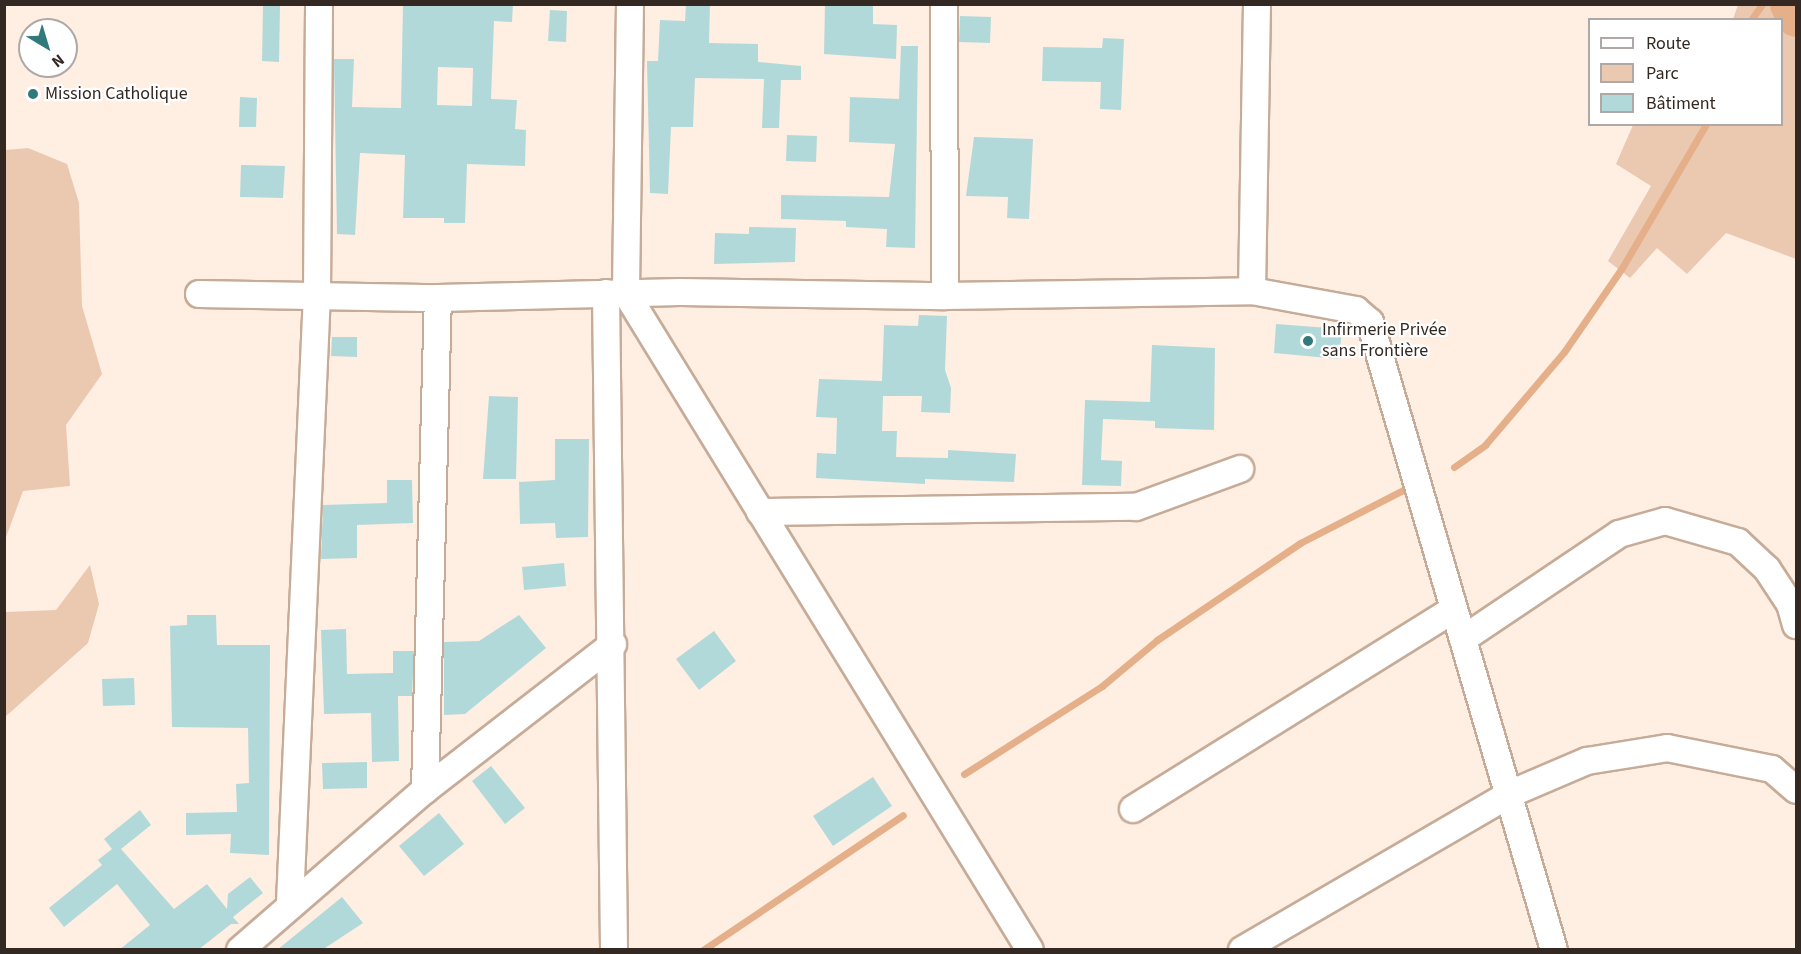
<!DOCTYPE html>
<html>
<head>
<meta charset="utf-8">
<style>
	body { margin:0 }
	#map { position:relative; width:1801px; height:954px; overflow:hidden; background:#ffeee2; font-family:"Source Sans 3",sans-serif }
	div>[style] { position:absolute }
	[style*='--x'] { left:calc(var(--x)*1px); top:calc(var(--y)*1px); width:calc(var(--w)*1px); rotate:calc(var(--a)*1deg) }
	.green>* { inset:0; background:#ebc9b0 }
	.stream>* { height:7px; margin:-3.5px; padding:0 3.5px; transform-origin:3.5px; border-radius:3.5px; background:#e5b089 }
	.river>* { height:40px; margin:-20px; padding:0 20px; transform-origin:20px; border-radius:20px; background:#e5b089 }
	.building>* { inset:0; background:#b2d9da }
	.roads { filter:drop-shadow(2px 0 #c6ac98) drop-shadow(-2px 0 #c6ac98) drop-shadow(0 2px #c6ac98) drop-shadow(0 -2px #c6ac98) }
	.minor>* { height:26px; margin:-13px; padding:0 13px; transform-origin:13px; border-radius:13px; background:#fff }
	.dots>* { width:16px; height:16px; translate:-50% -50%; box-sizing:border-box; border:3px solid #fff; border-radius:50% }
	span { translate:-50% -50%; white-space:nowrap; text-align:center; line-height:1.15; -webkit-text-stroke:4.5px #fff; paint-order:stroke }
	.poi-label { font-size:18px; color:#342922 }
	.left { translate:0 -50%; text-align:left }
	.frame { position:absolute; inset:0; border:6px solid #342922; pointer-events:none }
	.legend { position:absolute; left:1588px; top:18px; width:195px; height:108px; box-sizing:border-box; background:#fff; border:2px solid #aea9a7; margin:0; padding:8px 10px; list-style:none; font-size:18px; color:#342922 }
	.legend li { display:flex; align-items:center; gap:12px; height:30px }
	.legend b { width:30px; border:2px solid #aea9a7 }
	.north { position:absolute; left:18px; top:18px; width:60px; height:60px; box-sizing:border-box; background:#fff; border:2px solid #aea9a7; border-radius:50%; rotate:142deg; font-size:16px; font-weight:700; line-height:24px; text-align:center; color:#342922 }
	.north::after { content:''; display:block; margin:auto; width:21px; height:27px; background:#307a7b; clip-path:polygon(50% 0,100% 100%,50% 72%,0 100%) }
</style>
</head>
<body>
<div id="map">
	<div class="green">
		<i style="clip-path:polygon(1738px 5px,1796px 5px,1796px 259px,1726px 233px,1687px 274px,1657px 248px,1630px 278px,1608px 261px,1651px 186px,1616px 164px,1633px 125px,1782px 124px,1782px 20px,1733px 19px)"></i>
		<i style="clip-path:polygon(28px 148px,67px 164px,79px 203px,82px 306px,102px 374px,66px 425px,70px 486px,23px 491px,5px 540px,5px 150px)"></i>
		<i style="clip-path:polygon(90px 565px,99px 604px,88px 643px,5px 717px,5px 612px,56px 610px)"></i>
	</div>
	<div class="stream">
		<i style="--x:1751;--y:20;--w:19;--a:-55"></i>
		<i style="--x:1454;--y:467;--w:38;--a:-35"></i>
		<i style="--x:1485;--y:445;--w:122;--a:-49.7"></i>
		<i style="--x:1564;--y:352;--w:102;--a:-55.4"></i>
		<i style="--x:1622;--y:268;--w:167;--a:-59.7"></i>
		<i style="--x:964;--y:774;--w:164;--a:-32.5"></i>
		<i style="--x:1102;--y:686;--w:72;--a:-39.9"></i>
		<i style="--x:1157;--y:640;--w:173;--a:-34.1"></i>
		<i style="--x:1300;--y:543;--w:120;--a:-27.2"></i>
		<i style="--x:703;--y:950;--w:241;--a:-34"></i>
	</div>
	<div class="river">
		<i style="--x:1790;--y:4;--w:14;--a:65"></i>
	</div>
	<div class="building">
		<i style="clip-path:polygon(evenodd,403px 4px,513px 4px,512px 22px,494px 21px,491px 99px,517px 100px,515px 129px,526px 130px,525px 166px,467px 164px,465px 223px,444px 223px,444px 218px,403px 218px,405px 155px,360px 153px,355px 235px,337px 234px,334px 59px,354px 59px,352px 107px,401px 108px,403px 4px,438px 67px,473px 68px,472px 106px,437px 105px,438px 67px)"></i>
		<i style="clip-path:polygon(686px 4px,710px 4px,709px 43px,758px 44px,758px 62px,801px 66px,801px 80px,781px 80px,779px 128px,762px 128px,764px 79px,695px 78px,693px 127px,671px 127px,668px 194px,650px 193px,647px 61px,658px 61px,660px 20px,685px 21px)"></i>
		<i style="clip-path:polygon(825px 4px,873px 4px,873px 24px,897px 25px,896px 59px,824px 54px)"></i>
		<i style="clip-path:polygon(263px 6px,280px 6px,279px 62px,262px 61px)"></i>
		<i style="clip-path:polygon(550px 10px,567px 11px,566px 42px,548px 41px)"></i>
		<i style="clip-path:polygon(960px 16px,991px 17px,990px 43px,959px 42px)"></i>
		<i style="clip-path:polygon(1103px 38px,1124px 39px,1121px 110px,1100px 109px,1101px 82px,1042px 81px,1043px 47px,1102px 48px)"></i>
		<i style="clip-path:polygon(901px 46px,918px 46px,915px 248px,886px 247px,887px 229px,846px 227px,846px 221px,781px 219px,781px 195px,889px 197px,895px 144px,849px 142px,850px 97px,899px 99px)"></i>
		<i style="clip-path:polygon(240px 97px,257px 98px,256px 127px,239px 127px)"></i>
		<i style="clip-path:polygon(787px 135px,817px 136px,816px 162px,786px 161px)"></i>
		<i style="clip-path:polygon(974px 137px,1033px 139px,1029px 219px,1007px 218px,1008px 197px,966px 196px)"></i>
		<i style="clip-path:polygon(241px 165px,285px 166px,283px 198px,240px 197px)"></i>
		<i style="clip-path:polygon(749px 227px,796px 228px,795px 262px,714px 264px,715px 233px,749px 234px)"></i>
		<i style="clip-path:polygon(919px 315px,947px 316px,945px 370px,951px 388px,950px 413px,921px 412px,922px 396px,883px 396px,882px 431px,897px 431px,896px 457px,948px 458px,948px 450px,1016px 454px,1014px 482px,925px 479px,925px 484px,816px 478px,817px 453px,836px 454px,837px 418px,816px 417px,819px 379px,882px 381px,884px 325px,918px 326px)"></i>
		<i style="clip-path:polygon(1276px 324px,1342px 329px,1339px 359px,1274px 353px)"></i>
		<i style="clip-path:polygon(332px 337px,357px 337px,357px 357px,331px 356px)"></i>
		<i style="clip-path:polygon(1152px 345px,1215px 348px,1214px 430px,1155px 428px,1155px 421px,1103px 419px,1101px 460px,1122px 461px,1121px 486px,1082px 485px,1085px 400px,1150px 402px)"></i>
		<i style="clip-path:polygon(489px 396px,518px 397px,516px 479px,483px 479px)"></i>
		<i style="clip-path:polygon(555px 439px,589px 439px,588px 537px,556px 538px,555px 523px,520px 524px,519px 482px,555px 480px)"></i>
		<i style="clip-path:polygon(387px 480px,412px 480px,413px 523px,357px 525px,357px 558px,321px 559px,323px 505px,387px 503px)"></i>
		<i style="clip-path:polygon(564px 563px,566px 586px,524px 590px,522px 567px)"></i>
		<i style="clip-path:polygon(187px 615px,216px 615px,217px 645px,270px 645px,269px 855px,230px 853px,231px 834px,186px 835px,186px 813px,237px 812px,236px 784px,249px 783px,248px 728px,172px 727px,170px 626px,187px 625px)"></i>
		<i style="clip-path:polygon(519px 615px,546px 648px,465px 714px,444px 715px,444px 642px,479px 641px)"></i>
		<i style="clip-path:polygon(346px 629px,347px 674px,393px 673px,393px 651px,414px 651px,412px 696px,398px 696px,399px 761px,372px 762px,371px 713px,324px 714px,321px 630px)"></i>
		<i style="clip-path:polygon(714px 631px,736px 661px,699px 690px,676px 659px)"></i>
		<i style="clip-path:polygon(134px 678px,135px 705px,103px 706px,102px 679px)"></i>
		<i style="clip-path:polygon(367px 762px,367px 788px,323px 789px,322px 763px)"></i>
		<i style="clip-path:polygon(491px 766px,525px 808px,505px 824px,472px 781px)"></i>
		<i style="clip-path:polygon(873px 777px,892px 806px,833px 846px,813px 816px)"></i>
		<i style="clip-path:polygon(140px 810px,151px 825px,121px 849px,174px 909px,207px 884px,227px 909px,228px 894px,250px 877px,263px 893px,233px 917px,239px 924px,231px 924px,198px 950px,119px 950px,150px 925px,117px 884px,64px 927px,49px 908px,102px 865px,98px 860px,112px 849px,104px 839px)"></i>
		<i style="clip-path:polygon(439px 813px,464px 844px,424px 876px,399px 846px)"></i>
		<i style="clip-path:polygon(342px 897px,363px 923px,322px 950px,277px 950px)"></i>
	</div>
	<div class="roads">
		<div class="minor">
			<i style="--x:630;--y:4;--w:289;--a:90.8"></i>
			<i style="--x:626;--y:293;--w:771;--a:58.41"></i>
			<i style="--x:944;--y:4;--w:292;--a:89.8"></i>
			<i style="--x:1252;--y:291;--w:287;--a:-89"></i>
			<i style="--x:606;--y:293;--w:657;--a:89.3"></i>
			<i style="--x:199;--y:294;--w:239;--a:1"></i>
			<i style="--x:438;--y:298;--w:242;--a:-1.4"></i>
			<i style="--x:680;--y:292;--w:265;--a:0.9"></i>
			<i style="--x:945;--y:296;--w:307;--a:-0.9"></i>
			<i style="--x:1252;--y:291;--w:106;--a:10.4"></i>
			<i style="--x:1356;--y:310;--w:18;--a:41"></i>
			<i style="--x:1370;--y:322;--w:654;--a:73.67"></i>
			<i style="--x:760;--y:512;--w:376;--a:-0.8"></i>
			<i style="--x:1136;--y:507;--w:111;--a:-20.1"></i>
			<i style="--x:1463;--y:639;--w:188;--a:-33.9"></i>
			<i style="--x:1619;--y:534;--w:48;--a:-15.8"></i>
			<i style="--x:1665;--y:521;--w:76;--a:16"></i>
			<i style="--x:1738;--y:542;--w:40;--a:43"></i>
			<i style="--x:1767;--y:569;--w:42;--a:56.7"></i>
			<i style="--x:1790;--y:604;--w:22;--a:74"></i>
			<i style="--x:425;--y:790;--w:492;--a:-88.5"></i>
			<i style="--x:1133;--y:809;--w:377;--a:-31.9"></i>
			<i style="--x:290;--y:902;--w:609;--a:-87.46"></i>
			<i style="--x:317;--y:294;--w:290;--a:-89.6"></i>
			<i style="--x:240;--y:950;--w:245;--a:-40.9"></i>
			<i style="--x:425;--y:790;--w:238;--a:-37.8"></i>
			<i style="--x:1242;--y:950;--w:312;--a:-30.2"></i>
			<i style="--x:1512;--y:793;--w:82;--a:-23.1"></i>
			<i style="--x:1587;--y:761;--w:81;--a:-9.2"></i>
			<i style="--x:1667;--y:748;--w:107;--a:11.3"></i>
			<i style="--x:1772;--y:769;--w:32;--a:41"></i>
		</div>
	</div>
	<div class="dots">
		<i style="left:33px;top:94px;background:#307a7b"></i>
		<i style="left:1308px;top:341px;background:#307a7b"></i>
	</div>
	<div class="poi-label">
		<span class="left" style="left:45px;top:94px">Mission Catholique</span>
		<span class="left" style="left:1322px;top:341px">Infirmerie Privée<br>sans Frontière</span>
	</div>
	<div class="frame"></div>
	<ul class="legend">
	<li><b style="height:8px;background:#fff"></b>Route</li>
	<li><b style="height:16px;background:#ebc9b0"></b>Parc</li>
	<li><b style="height:16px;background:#b2d9da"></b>Bâtiment</li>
	</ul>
	<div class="north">N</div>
</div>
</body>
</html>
